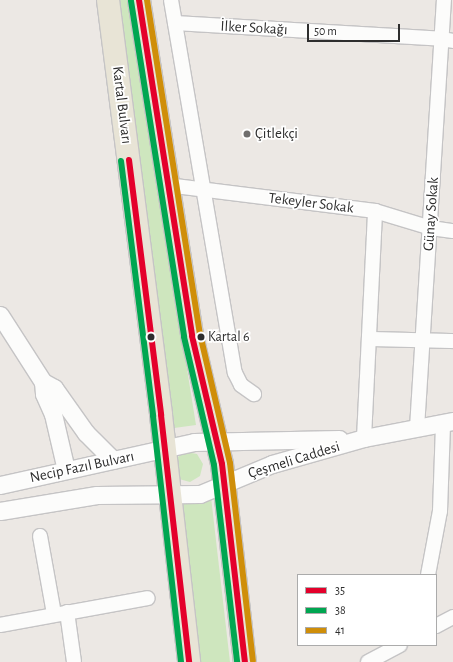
<!DOCTYPE html>
<html>
<head>
<meta charset="utf-8">
<style>
	body { margin:0 }
	#map { position:relative; width:453px; height:662px; overflow:hidden; background:#ece8e4; font-family:"Alegreya Sans",sans-serif }
	div>[style] { position:absolute }
	[style*='--x'] { left:calc(var(--x)*1px); top:calc(var(--y)*1px); width:calc(var(--w)*1px); rotate:calc(var(--a)*1deg) }
	.green>* { inset:0; background:#cee6be }
	.roads { filter:drop-shadow(1px 0 #c5c4c5) drop-shadow(-1px 0 #c5c4c5) drop-shadow(0 1px #c5c4c5) drop-shadow(0 -1px #c5c4c5) }
	.minor>* { height:14px; margin:-7px; padding:0 7px; transform-origin:7px; border-radius:7px; background:#fcfcfb }
	.tertiary>* { height:17px; margin:-8.5px; padding:0 8.5px; transform-origin:8.5px; border-radius:8.5px; background:#fcfcfb }
	.primary>* { height:22px; margin:-11px; padding:0 11px; transform-origin:11px; border-radius:11px; background:#e8e4d6 }
	.bus-1>* { height:6px; margin:-3px; padding:0 3px; transform-origin:3px; border-radius:3px; background:#e4002b }
	.bus-2>* { height:6px; margin:-3px; padding:0 3px; transform-origin:3px; border-radius:3px; background:#00a651 }
	.bus-3>* { height:6px; margin:-3px; padding:0 3px; transform-origin:3px; border-radius:3px; background:#cf8e09 }
	.dots>* { width:11px; height:11px; translate:-50% -50%; box-sizing:border-box; border:2px solid #fff; border-radius:50% }
	span { translate:-50% -50%; white-space:nowrap; text-align:center; line-height:1.15; -webkit-text-stroke:3.5px #fff; paint-order:stroke }
	.bus-label { font-size:14px; color:#2e2e2e }
	.left { translate:0 -50%; text-align:left }
	.street-label { font-size:15px; color:#2e2e2e }
	.poi-label { font-size:15px; color:#2e2e2e }
	.legend { position:absolute; left:297px; top:574px; width:140px; height:72px; box-sizing:border-box; background:#fff; border:1px solid #ababab; margin:0; padding:5px 7px; list-style:none; font-size:12px; color:#2e2e2e }
	.legend li { display:flex; align-items:center; gap:8px; height:20px }
	.legend b { width:20px; border:1px solid #ababab }
	.scale { position:absolute; left:307px; top:24px; width:93px; height:18px; box-sizing:border-box; border:2px solid #2e2e2e; border-top:0; padding-left:5px; font-size:12px; line-height:14px; white-space:nowrap; color:#2e2e2e; -webkit-text-stroke:3px #fff; paint-order:stroke }
</style>
</head>
<body>
<div id="map">
	<div class="green">
		<i style="clip-path:polygon(119px 0,129px 0,144px 101px,196px 425px,167px 429px)"></i>
		<i style="clip-path:polygon(186px 452px,197px 454px,203px 464px,200px 476px,190px 482px,179px 479px,176px 458px)"></i>
		<i style="clip-path:polygon(211px 497px,230px 662px,196px 662px,178px 504px)"></i>
	</div>
	<div class="roads">
		<div class="minor">
			<i style="--x:171;--y:0;--w:378;--a:80.3"></i>
			<i style="--x:235;--y:373;--w:13;--a:63"></i>
			<i style="--x:241;--y:385;--w:16;--a:35"></i>
			<i style="--x:175;--y:23;--w:267;--a:3.4"></i>
			<i style="--x:442;--y:39;--w:11;--a:10"></i>
			<i style="--x:167;--y:185;--w:210;--a:7.1"></i>
			<i style="--x:375;--y:211;--w:59;--a:16.9"></i>
			<i style="--x:431;--y:228;--w:22;--a:8"></i>
			<i style="--x:369;--y:339;--w:84;--a:1.4"></i>
			<i style="--x:417;--y:428;--w:429;--a:-86.4"></i>
			<i style="--x:364;--y:438;--w:227;--a:-87.2"></i>
			<i style="--x:40;--y:536;--w:79;--a:79.8"></i>
			<i style="--x:428;--y:575;--w:65;--a:-79.4"></i>
			<i style="--x:440;--y:511;--w:88;--a:-88"></i>
			<i style="--x:67;--y:612;--w:50;--a:82"></i>
			<i style="--x:0;--y:625;--w:150;--a:-10.3"></i>
			<i style="--x:436;--y:626;--w:19;--a:-28"></i>
			<i style="--x:368;--y:662;--w:36;--a:-28"></i>
		</div>
		<div class="tertiary">
			<i style="--x:0;--y:315;--w:80;--a:57.3"></i>
			<i style="--x:43;--y:382;--w:12;--a:85"></i>
			<i style="--x:44;--y:394;--w:22;--a:66"></i>
			<i style="--x:53;--y:414;--w:57;--a:76.9"></i>
			<i style="--x:43;--y:382;--w:13;--a:29"></i>
			<i style="--x:54;--y:388;--w:55;--a:54.6"></i>
			<i style="--x:86;--y:433;--w:38;--a:45"></i>
			<i style="--x:0;--y:485;--w:199;--a:-12.5"></i>
			<i style="--x:194;--y:442;--w:145;--a:-1.2"></i>
			<i style="--x:0;--y:511;--w:98;--a:-9.4"></i>
			<i style="--x:97;--y:495;--w:103;--a:-0.6"></i>
			<i style="--x:200;--y:494;--w:78;--a:-22.6"></i>
			<i style="--x:272;--y:464;--w:96;--a:-15.8"></i>
			<i style="--x:364;--y:438;--w:91;--a:-10.8"></i>
		</div>
		<div class="primary">
			<i style="--x:108;--y:0;--w:418;--a:82.7"></i>
			<i style="--x:161;--y:415;--w:249;--a:83.5"></i>
			<i style="--x:139;--y:0;--w:340;--a:81"></i>
			<i style="--x:192;--y:336;--w:131;--a:76.8"></i>
			<i style="--x:222;--y:464;--w:199;--a:83.4"></i>
		</div>
	</div>
	<div class="bus-1">
		<i style="--x:139;--y:0;--w:340;--a:81"></i>
		<i style="--x:192;--y:336;--w:131;--a:76.8"></i>
		<i style="--x:222;--y:464;--w:199;--a:83.4"></i>
		<i style="--x:129;--y:160;--w:257;--a:82.8"></i>
		<i style="--x:161;--y:415;--w:249;--a:83.5"></i>
	</div>
	<div class="bus-2">
		<i style="--x:131;--y:1;--w:340;--a:81"></i>
		<i style="--x:184;--y:337;--w:131;--a:76.8"></i>
		<i style="--x:214;--y:465;--w:198;--a:83.3"></i>
		<i style="--x:121;--y:161;--w:257;--a:82.8"></i>
		<i style="--x:153;--y:416;--w:248;--a:83.5"></i>
	</div>
	<div class="bus-3">
		<i style="--x:147;--y:0;--w:338;--a:81"></i>
		<i style="--x:200;--y:334;--w:132;--a:76.9"></i>
		<i style="--x:230;--y:463;--w:199;--a:83.4"></i>
	</div>
	<div class="dots">
		<i style="left:247px;top:134px;background:#706f6e"></i>
		<i style="left:151px;top:337px;background:#2e2e2e"></i>
		<i style="left:201px;top:337px;background:#2e2e2e"></i>
	</div>
	<div class="bus-label">
		<span class="left" style="left:208px;top:337px">Kartal 6</span>
	</div>
	<div class="street-label">
		<span style="left:254px;top:28px;rotate:3deg">İlker Sokağı</span>
		<span style="left:122px;top:105px;rotate:83deg">Kartal Bulvarı</span>
		<span style="left:311px;top:203px;rotate:7deg">Tekeyler Sokak</span>
		<span style="left:431px;top:214px;rotate:-86deg">Günay Sokak</span>
		<span style="left:294px;top:460px;rotate:-17deg">Çeşmeli Caddesi</span>
		<span style="left:82px;top:467px;rotate:-12deg">Necip Fazıl Bulvarı</span>
	</div>
	<div class="poi-label">
		<span class="left" style="left:255px;top:134px">Çitlekçi</span>
	</div>
	<ul class="legend">
	<li><b style="height:5px;background:#e4002b"></b>35</li>
	<li><b style="height:5px;background:#00a651"></b>38</li>
	<li><b style="height:5px;background:#cf8e09"></b>41</li>
	</ul>
	<div class="scale">50 m</div>
</div>
</body>
</html>
